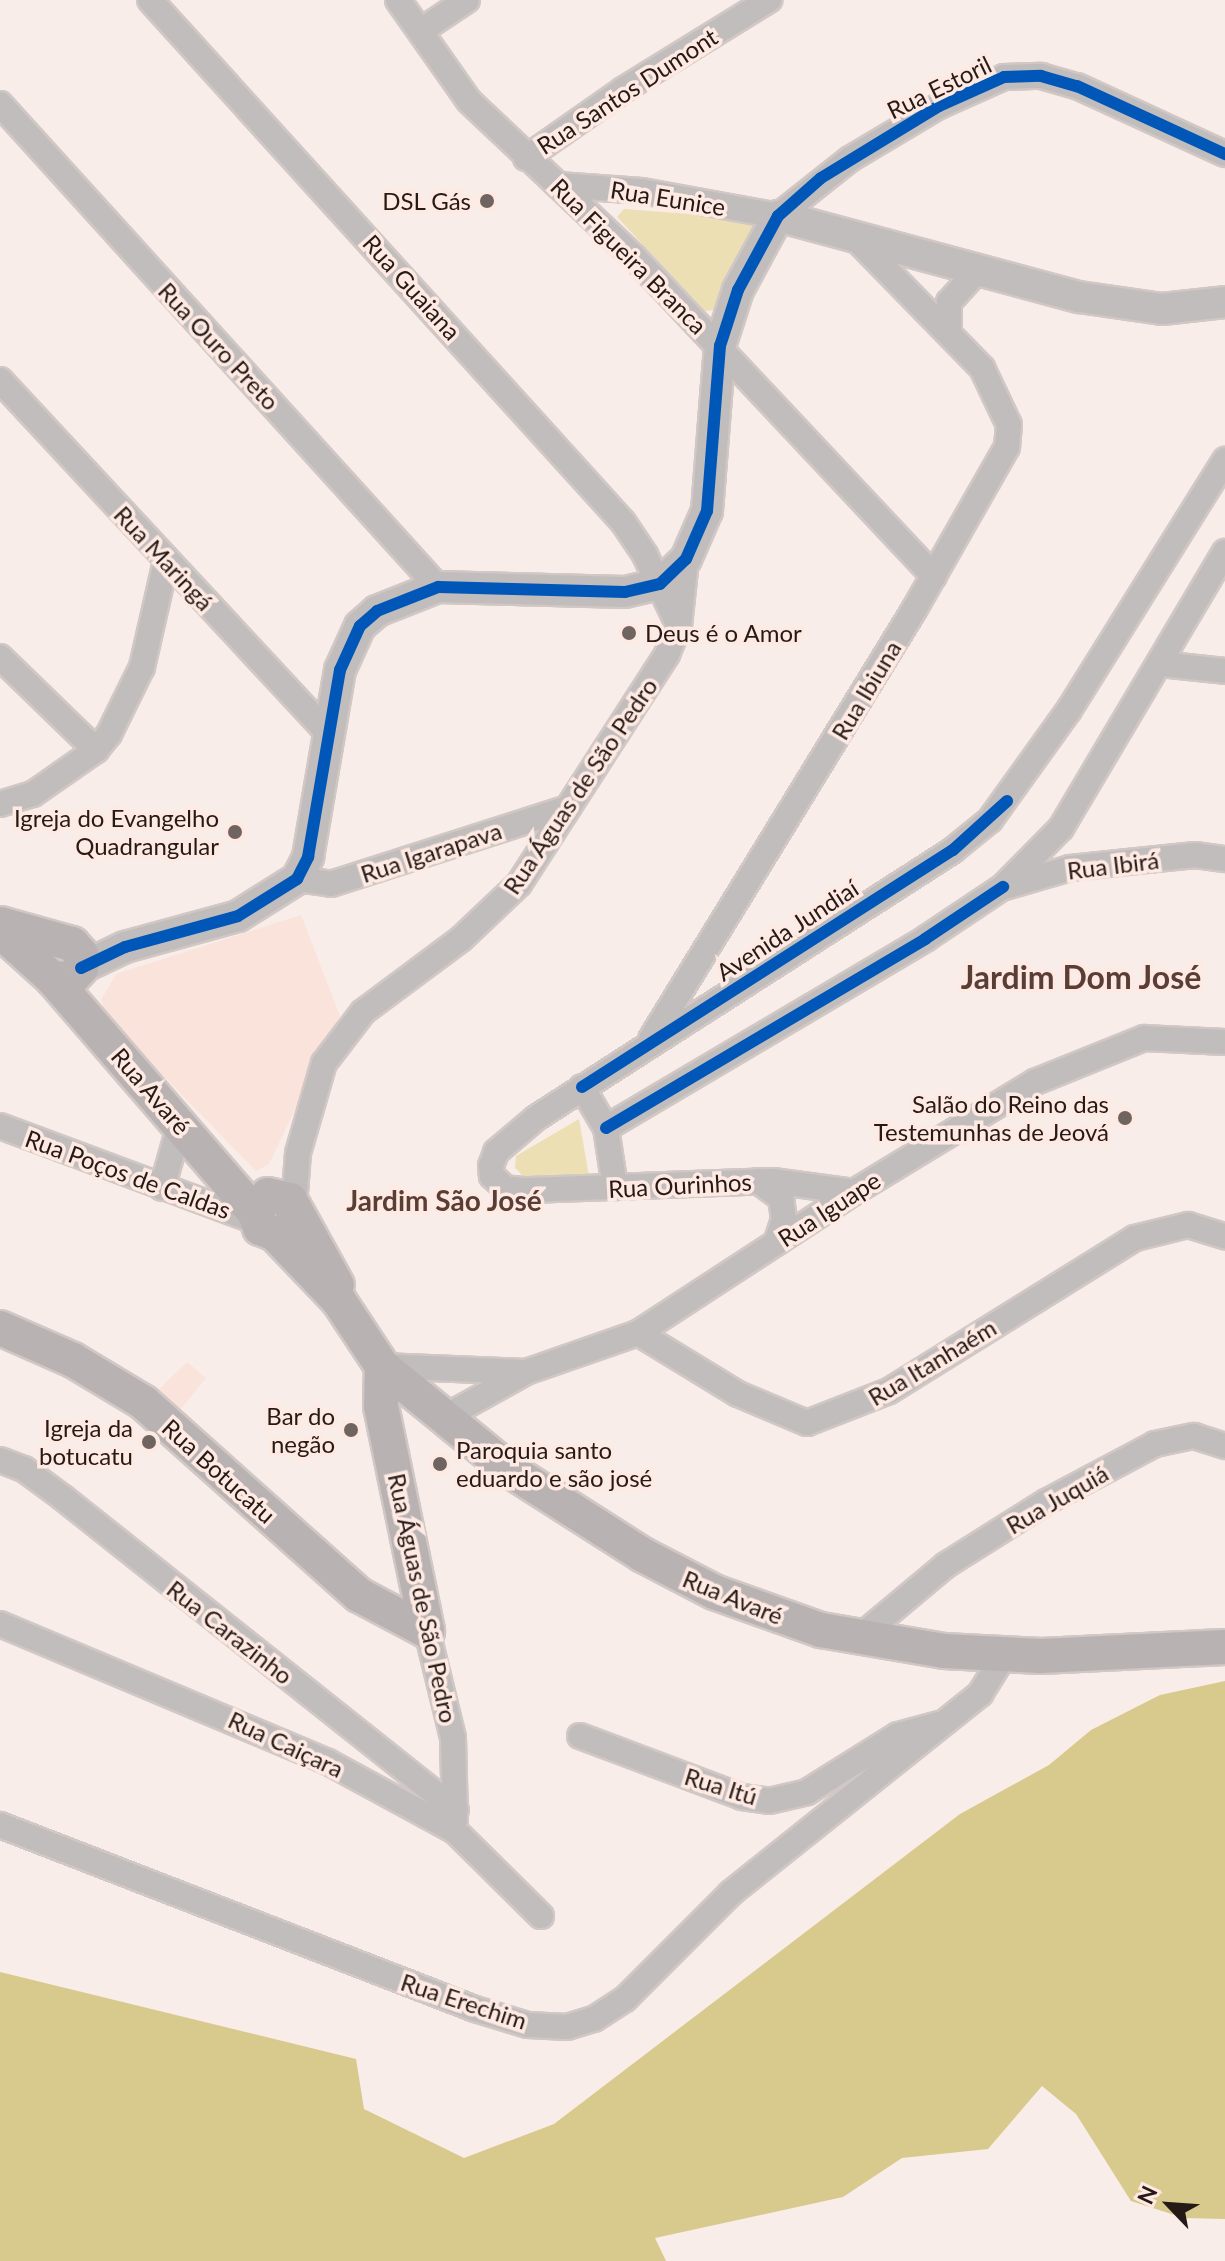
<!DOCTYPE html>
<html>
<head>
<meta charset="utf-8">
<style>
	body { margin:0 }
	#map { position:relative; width:1225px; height:2261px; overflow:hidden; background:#f8ede9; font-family:Lato,sans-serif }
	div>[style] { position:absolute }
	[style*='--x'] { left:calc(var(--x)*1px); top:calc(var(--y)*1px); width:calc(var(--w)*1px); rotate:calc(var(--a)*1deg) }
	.built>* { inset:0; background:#fae3db }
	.green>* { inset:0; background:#ecdfb4 }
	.forest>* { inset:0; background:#d8c98c }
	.roads { filter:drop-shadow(2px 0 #d1c8c5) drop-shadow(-2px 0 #d1c8c5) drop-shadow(0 2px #d1c8c5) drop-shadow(0 -2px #d1c8c5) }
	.minor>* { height:24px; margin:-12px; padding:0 12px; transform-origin:12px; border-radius:12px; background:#c2bdbd }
	.tertiary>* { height:30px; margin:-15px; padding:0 15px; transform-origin:15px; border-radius:15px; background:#c2bdbd }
	.secondary>* { height:34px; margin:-17px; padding:0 17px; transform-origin:17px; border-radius:17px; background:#b9b2b3 }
	.cycleway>* { height:12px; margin:-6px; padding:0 6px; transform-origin:6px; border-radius:6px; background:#0057b8 }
	.dots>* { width:22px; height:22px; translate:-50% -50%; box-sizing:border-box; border:4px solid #feeae3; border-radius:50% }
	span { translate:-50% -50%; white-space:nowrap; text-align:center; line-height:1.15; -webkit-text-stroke:7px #feeae3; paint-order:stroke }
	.street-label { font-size:24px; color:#261a16 }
	.poi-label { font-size:24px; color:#261a16 }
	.right { translate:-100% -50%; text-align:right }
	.left { translate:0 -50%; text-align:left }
	.quarter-label { font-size:28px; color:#593e35; font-weight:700 }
	.district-label { font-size:32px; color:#593e35; font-weight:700 }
	.north { position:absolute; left:1129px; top:2165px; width:80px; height:80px; -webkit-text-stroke:6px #feeae3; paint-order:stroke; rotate:295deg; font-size:22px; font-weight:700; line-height:32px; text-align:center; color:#261a16 }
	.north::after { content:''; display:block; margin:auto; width:28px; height:36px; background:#261a16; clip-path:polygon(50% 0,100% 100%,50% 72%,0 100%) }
</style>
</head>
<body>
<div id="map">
	<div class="built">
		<i style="clip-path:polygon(301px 915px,340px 1016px,269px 1164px,256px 1171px,107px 1018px,101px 1000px,116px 974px)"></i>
		<i style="clip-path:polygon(187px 1362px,206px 1378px,175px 1416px,150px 1398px)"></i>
	</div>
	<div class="green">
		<i style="clip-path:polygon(624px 209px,756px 219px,759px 230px,720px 309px,705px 311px,617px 217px)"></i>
		<i style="clip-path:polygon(579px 1119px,589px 1176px,525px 1178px,515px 1168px,516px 1156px)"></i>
	</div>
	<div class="forest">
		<i style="clip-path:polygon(1225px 1681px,1225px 2219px,1184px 2218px,1131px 2201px,1076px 2114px,1042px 2086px,988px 2149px,902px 2158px,843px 2197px,655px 2238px,666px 2261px,0 2261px,0 1972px,356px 2059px,364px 2109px,464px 2158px,554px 2124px,960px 1814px,1049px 1765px,1091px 1730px,1160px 1695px)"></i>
	</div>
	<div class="roads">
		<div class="minor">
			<i style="--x:150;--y:0;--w:704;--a:47.82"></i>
			<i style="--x:623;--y:522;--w:40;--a:56"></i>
			<i style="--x:645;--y:555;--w:79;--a:64.4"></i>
			<i style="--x:398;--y:0;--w:123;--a:54.9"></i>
			<i style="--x:469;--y:101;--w:227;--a:43.4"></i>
			<i style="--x:634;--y:257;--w:438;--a:46.8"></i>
			<i style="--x:422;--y:30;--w:54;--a:-33.7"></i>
			<i style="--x:0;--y:104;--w:652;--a:47.8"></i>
			<i style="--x:526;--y:158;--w:118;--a:-35"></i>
			<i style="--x:623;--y:90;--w:172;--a:-31.7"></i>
			<i style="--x:558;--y:185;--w:84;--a:4.1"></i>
			<i style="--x:642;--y:191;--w:138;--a:10.4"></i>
			<i style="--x:778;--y:216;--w:92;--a:-38.4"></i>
			<i style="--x:850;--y:159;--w:104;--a:-30.8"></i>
			<i style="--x:939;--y:106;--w:71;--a:-24"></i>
			<i style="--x:1004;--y:77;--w:37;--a:-2"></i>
			<i style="--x:1041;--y:76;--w:37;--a:16"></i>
			<i style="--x:1077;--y:86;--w:163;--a:24.7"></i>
			<i style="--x:949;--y:328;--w:26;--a:-90"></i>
			<i style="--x:949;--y:302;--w:45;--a:-47.7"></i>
			<i style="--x:0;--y:380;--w:483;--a:47.1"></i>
			<i style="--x:0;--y:657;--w:134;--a:44.1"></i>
			<i style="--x:1160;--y:664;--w:65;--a:6.1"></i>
			<i style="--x:0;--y:804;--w:34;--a:-17"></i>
			<i style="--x:33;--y:794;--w:77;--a:-34.9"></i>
			<i style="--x:96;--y:750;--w:21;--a:-51"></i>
			<i style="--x:109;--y:734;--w:75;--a:-63.8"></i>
			<i style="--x:142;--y:667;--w:109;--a:-77.2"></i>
			<i style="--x:297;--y:879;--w:34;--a:8"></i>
			<i style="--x:331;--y:884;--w:245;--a:-17.8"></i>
			<i style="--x:1005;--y:887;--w:68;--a:-16.3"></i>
			<i style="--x:1070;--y:868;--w:126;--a:-5.9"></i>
			<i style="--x:1195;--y:855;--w:30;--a:8"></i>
			<i style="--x:651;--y:1039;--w:503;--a:-58.49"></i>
			<i style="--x:914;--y:610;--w:188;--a:-60.3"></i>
			<i style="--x:1007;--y:447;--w:22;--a:-85"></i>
			<i style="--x:1009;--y:425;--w:63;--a:-115.3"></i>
			<i style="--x:982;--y:368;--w:180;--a:-134.3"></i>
			<i style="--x:582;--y:1087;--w:48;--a:59.7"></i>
			<i style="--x:606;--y:1128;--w:60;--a:81.3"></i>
			<i style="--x:0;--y:1126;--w:273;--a:20.4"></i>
			<i style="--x:606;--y:1128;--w:371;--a:-30.6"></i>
			<i style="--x:925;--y:939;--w:94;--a:-33.7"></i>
			<i style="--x:1003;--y:887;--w:83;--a:-45.5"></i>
			<i style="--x:1061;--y:828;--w:321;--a:-59.3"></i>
			<i style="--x:758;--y:1181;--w:29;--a:36"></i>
			<i style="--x:781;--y:1198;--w:21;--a:82"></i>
			<i style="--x:784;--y:1219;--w:25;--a:108"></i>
			<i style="--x:162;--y:1188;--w:66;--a:-74.1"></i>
			<i style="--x:854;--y:1192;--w:82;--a:-172.3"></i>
			<i style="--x:773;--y:1181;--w:250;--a:177.9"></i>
			<i style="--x:523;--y:1190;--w:18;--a:-174"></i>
			<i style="--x:505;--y:1188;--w:18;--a:-137"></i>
			<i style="--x:492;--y:1176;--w:10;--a:-96"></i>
			<i style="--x:491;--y:1166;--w:15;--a:-70"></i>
			<i style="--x:496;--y:1152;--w:52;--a:-40.4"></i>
			<i style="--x:536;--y:1118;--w:496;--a:-32.7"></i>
			<i style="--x:953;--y:850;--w:48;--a:-39"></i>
			<i style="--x:990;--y:820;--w:135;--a:-54.3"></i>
			<i style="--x:1069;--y:710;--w:295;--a:-58"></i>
			<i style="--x:294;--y:1207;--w:54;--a:-85.8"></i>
			<i style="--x:298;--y:1153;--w:94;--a:-73.9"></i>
			<i style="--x:324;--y:1063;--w:64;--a:-52.6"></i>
			<i style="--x:363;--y:1012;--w:122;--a:-36.7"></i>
			<i style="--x:461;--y:939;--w:80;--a:-43.5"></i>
			<i style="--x:519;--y:884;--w:274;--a:-57.2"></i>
			<i style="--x:667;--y:654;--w:30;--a:-67"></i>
			<i style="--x:679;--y:626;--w:67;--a:-84"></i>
			<i style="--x:638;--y:1333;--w:117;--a:31.4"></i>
			<i style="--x:738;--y:1394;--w:75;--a:22.8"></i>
			<i style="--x:807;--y:1423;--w:88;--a:-21.3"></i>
			<i style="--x:889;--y:1391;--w:290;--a:-31.9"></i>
			<i style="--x:1135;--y:1238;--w:55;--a:-13.8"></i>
			<i style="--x:1188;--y:1225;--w:39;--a:17"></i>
			<i style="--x:382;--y:1366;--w:144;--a:2.4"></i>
			<i style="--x:447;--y:1416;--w:90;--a:-29.1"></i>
			<i style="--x:526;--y:1372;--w:119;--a:-19.2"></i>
			<i style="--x:638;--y:1333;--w:258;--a:-33.1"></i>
			<i style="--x:854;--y:1192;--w:212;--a:-31.3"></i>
			<i style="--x:1035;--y:1082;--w:118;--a:-22"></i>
			<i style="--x:1144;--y:1038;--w:81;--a:2.8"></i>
			<i style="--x:0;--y:1460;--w:26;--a:21"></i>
			<i style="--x:24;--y:1469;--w:47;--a:36.4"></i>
			<i style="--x:62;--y:1497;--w:503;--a:38.46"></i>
			<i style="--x:0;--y:1624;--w:356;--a:22.8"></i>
			<i style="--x:328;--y:1762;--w:145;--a:28.5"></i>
			<i style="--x:455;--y:1831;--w:121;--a:44.7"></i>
			<i style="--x:427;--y:1631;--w:110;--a:76.3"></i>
			<i style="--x:453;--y:1738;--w:82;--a:88.6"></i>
			<i style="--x:861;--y:1636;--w:111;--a:-39.9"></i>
			<i style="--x:946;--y:1565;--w:118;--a:-32.2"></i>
			<i style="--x:1046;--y:1502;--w:123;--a:-28"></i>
			<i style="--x:1155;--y:1444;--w:40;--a:-12"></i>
			<i style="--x:1194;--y:1436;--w:33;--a:18"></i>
			<i style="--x:580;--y:1736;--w:173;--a:20.6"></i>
			<i style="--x:742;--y:1797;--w:27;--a:8"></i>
			<i style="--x:769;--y:1801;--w:39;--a:-13"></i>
			<i style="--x:807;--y:1792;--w:107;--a:-32.1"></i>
			<i style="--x:898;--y:1735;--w:42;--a:-15"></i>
			<i style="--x:0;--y:1825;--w:509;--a:21.17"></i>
			<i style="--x:475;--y:2009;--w:55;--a:16.8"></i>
			<i style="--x:528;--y:2025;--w:39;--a:3"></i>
			<i style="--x:567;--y:2027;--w:28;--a:-17"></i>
			<i style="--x:594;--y:2019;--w:37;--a:-33"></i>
			<i style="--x:625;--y:1999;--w:150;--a:-45"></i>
			<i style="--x:731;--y:1893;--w:319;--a:-38.6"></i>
			<i style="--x:980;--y:1694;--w:47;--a:-58"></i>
		</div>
		<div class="tertiary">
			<i style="--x:81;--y:968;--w:49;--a:-25.5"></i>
			<i style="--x:125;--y:947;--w:117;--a:-15.3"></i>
			<i style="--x:238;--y:916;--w:70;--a:-32.1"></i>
			<i style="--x:297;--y:879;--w:25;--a:-63"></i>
			<i style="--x:308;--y:857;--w:190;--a:-80.3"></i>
			<i style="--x:340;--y:670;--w:48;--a:-65.6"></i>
			<i style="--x:360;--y:626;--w:23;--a:-41"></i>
			<i style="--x:377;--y:611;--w:66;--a:-21.5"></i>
			<i style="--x:438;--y:587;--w:187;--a:1.5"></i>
			<i style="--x:625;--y:592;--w:36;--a:-13"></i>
			<i style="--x:660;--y:584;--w:36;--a:-44"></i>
			<i style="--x:686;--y:559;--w:52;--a:-66.4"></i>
			<i style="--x:707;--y:511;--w:166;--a:-85.5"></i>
			<i style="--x:720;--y:346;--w:59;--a:-72.2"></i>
			<i style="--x:738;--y:290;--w:84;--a:-61.6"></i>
			<i style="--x:778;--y:216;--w:312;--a:15.1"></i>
			<i style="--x:1079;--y:297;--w:84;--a:8.2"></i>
			<i style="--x:1162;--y:309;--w:63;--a:-6.3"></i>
		</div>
		<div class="secondary">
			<i style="--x:0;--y:924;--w:75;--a:15.5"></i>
			<i style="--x:72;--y:944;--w:13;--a:48"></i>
			<i style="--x:81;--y:954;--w:14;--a:90"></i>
			<i style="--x:81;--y:968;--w:13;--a:132"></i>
			<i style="--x:72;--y:978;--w:19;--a:177"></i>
			<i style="--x:53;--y:979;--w:72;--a:-137.8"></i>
			<i style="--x:53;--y:979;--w:309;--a:49.2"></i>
			<i style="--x:295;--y:1215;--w:15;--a:113"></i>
			<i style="--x:289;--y:1229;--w:15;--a:160"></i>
			<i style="--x:275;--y:1234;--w:16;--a:-158"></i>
			<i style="--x:260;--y:1228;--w:16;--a:-108"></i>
			<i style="--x:255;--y:1213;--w:22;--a:-54"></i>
			<i style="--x:268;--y:1195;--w:23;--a:13"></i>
			<i style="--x:290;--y:1200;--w:97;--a:61.1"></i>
			<i style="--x:275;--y:1234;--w:93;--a:46.3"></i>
			<i style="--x:339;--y:1301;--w:78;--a:56.5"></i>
			<i style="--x:382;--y:1366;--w:163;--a:39.3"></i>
			<i style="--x:508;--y:1469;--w:160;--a:32.5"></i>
			<i style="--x:643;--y:1555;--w:80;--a:27.5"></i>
			<i style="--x:714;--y:1592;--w:114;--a:19.6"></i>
			<i style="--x:821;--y:1630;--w:125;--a:9.7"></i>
			<i style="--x:944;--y:1651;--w:97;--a:3"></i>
			<i style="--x:1041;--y:1656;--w:184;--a:-2.8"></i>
			<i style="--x:0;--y:1328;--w:80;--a:23.7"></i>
			<i style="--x:73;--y:1360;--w:82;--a:31"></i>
			<i style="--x:143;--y:1402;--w:290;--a:41.8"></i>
			<i style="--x:359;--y:1595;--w:77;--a:27.9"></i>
			<i style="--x:382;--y:1366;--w:40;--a:91.4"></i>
			<i style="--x:381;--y:1406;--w:230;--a:78.4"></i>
		</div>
	</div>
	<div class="cycleway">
		<i style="--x:81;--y:968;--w:49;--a:-25.5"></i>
		<i style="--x:125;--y:947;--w:117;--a:-15.3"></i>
		<i style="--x:238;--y:916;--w:70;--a:-32.1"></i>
		<i style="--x:297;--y:879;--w:25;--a:-63"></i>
		<i style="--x:308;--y:857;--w:190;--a:-80.3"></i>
		<i style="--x:340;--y:670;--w:48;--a:-65.6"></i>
		<i style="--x:360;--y:626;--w:23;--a:-41"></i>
		<i style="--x:377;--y:611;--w:66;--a:-21.5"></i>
		<i style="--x:438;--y:587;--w:187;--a:1.5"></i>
		<i style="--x:625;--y:592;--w:36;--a:-13"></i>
		<i style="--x:660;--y:584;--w:36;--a:-44"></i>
		<i style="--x:686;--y:559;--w:52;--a:-66.4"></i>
		<i style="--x:707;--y:511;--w:166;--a:-85.5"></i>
		<i style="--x:720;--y:346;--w:59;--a:-72.2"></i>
		<i style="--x:738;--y:290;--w:84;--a:-61.6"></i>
		<i style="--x:778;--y:216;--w:57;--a:-41.5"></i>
		<i style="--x:821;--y:178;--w:138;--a:-31.4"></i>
		<i style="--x:939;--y:106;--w:71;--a:-24"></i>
		<i style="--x:1004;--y:77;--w:37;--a:-2"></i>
		<i style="--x:1041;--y:76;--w:37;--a:16"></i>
		<i style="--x:1077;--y:86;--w:163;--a:24.7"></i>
		<i style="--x:582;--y:1087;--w:440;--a:-32.6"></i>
		<i style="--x:953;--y:850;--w:73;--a:-42.2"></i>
		<i style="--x:606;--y:1128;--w:371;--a:-30.6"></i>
		<i style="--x:925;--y:939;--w:94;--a:-33.7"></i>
	</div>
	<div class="dots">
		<i style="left:487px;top:201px;background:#706460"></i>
		<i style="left:629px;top:633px;background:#706460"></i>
		<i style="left:235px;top:832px;background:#706460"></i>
		<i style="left:1125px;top:1118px;background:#706460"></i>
		<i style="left:351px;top:1430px;background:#706460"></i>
		<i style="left:149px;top:1442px;background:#706460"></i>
		<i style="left:440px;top:1464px;background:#706460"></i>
	</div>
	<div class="street-label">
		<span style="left:939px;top:87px;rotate:-26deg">Rua Estoril</span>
		<span style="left:627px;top:91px;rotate:-33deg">Rua Santos Dumont</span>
		<span style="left:668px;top:198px;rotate:9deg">Rua Eunice</span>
		<span style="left:629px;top:256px;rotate:45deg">Rua Figueira Branca</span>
		<span style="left:412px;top:287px;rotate:48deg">Rua Guaiana</span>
		<span style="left:219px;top:346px;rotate:47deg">Rua Ouro Preto</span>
		<span style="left:164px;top:558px;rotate:47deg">Rua Maringá</span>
		<span style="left:866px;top:690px;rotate:-59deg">Rua Ibiuna</span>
		<span style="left:580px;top:786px;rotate:-56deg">Rua Águas de São Pedro</span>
		<span style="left:431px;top:852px;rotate:-18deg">Rua Igarapava</span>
		<span style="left:1113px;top:865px;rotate:-7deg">Rua Ibirá</span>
		<span style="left:787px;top:930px;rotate:-33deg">Avenida Jundiaí</span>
		<span style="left:151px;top:1091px;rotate:49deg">Rua Avaré</span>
		<span style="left:128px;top:1174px;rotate:20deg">Rua Poços de Caldas</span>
		<span style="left:680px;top:1185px;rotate:-3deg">Rua Ourinhos</span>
		<span style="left:829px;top:1209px;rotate:-33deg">Rua Iguape</span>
		<span style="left:932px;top:1362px;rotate:-31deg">Rua Itanhaém</span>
		<span style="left:219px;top:1471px;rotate:42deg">Rua Botucatu</span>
		<span style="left:1057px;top:1499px;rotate:-30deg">Rua Juquiá</span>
		<span style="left:733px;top:1597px;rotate:22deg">Rua Avaré</span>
		<span style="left:423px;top:1598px;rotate:78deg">Rua Águas de São Pedro</span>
		<span style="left:230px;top:1632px;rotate:38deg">Rua Carazinho</span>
		<span style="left:286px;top:1744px;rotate:25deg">Rua Caiçara</span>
		<span style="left:721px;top:1786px;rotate:17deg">Rua Itú</span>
		<span style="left:464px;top:2001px;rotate:18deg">Rua Erechim</span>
	</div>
	<div class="poi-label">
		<span class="right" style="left:471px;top:201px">DSL Gás</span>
		<span class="left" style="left:645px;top:633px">Deus é o Amor</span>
		<span class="right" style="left:219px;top:832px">Igreja do Evangelho<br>Quadrangular</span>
		<span class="right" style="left:1109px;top:1118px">Salão do Reino das<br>Testemunhas de Jeová</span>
		<span class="right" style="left:335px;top:1430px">Bar do<br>negão</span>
		<span class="right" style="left:133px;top:1442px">Igreja da<br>botucatu</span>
		<span class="left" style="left:456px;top:1464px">Paroquia santo<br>eduardo e são josé</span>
	</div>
	<div class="quarter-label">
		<span style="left:444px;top:1200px">Jardim São José</span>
	</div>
	<div class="district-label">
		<span style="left:1081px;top:977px">Jardim Dom José</span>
	</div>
	<div class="north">N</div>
</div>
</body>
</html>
